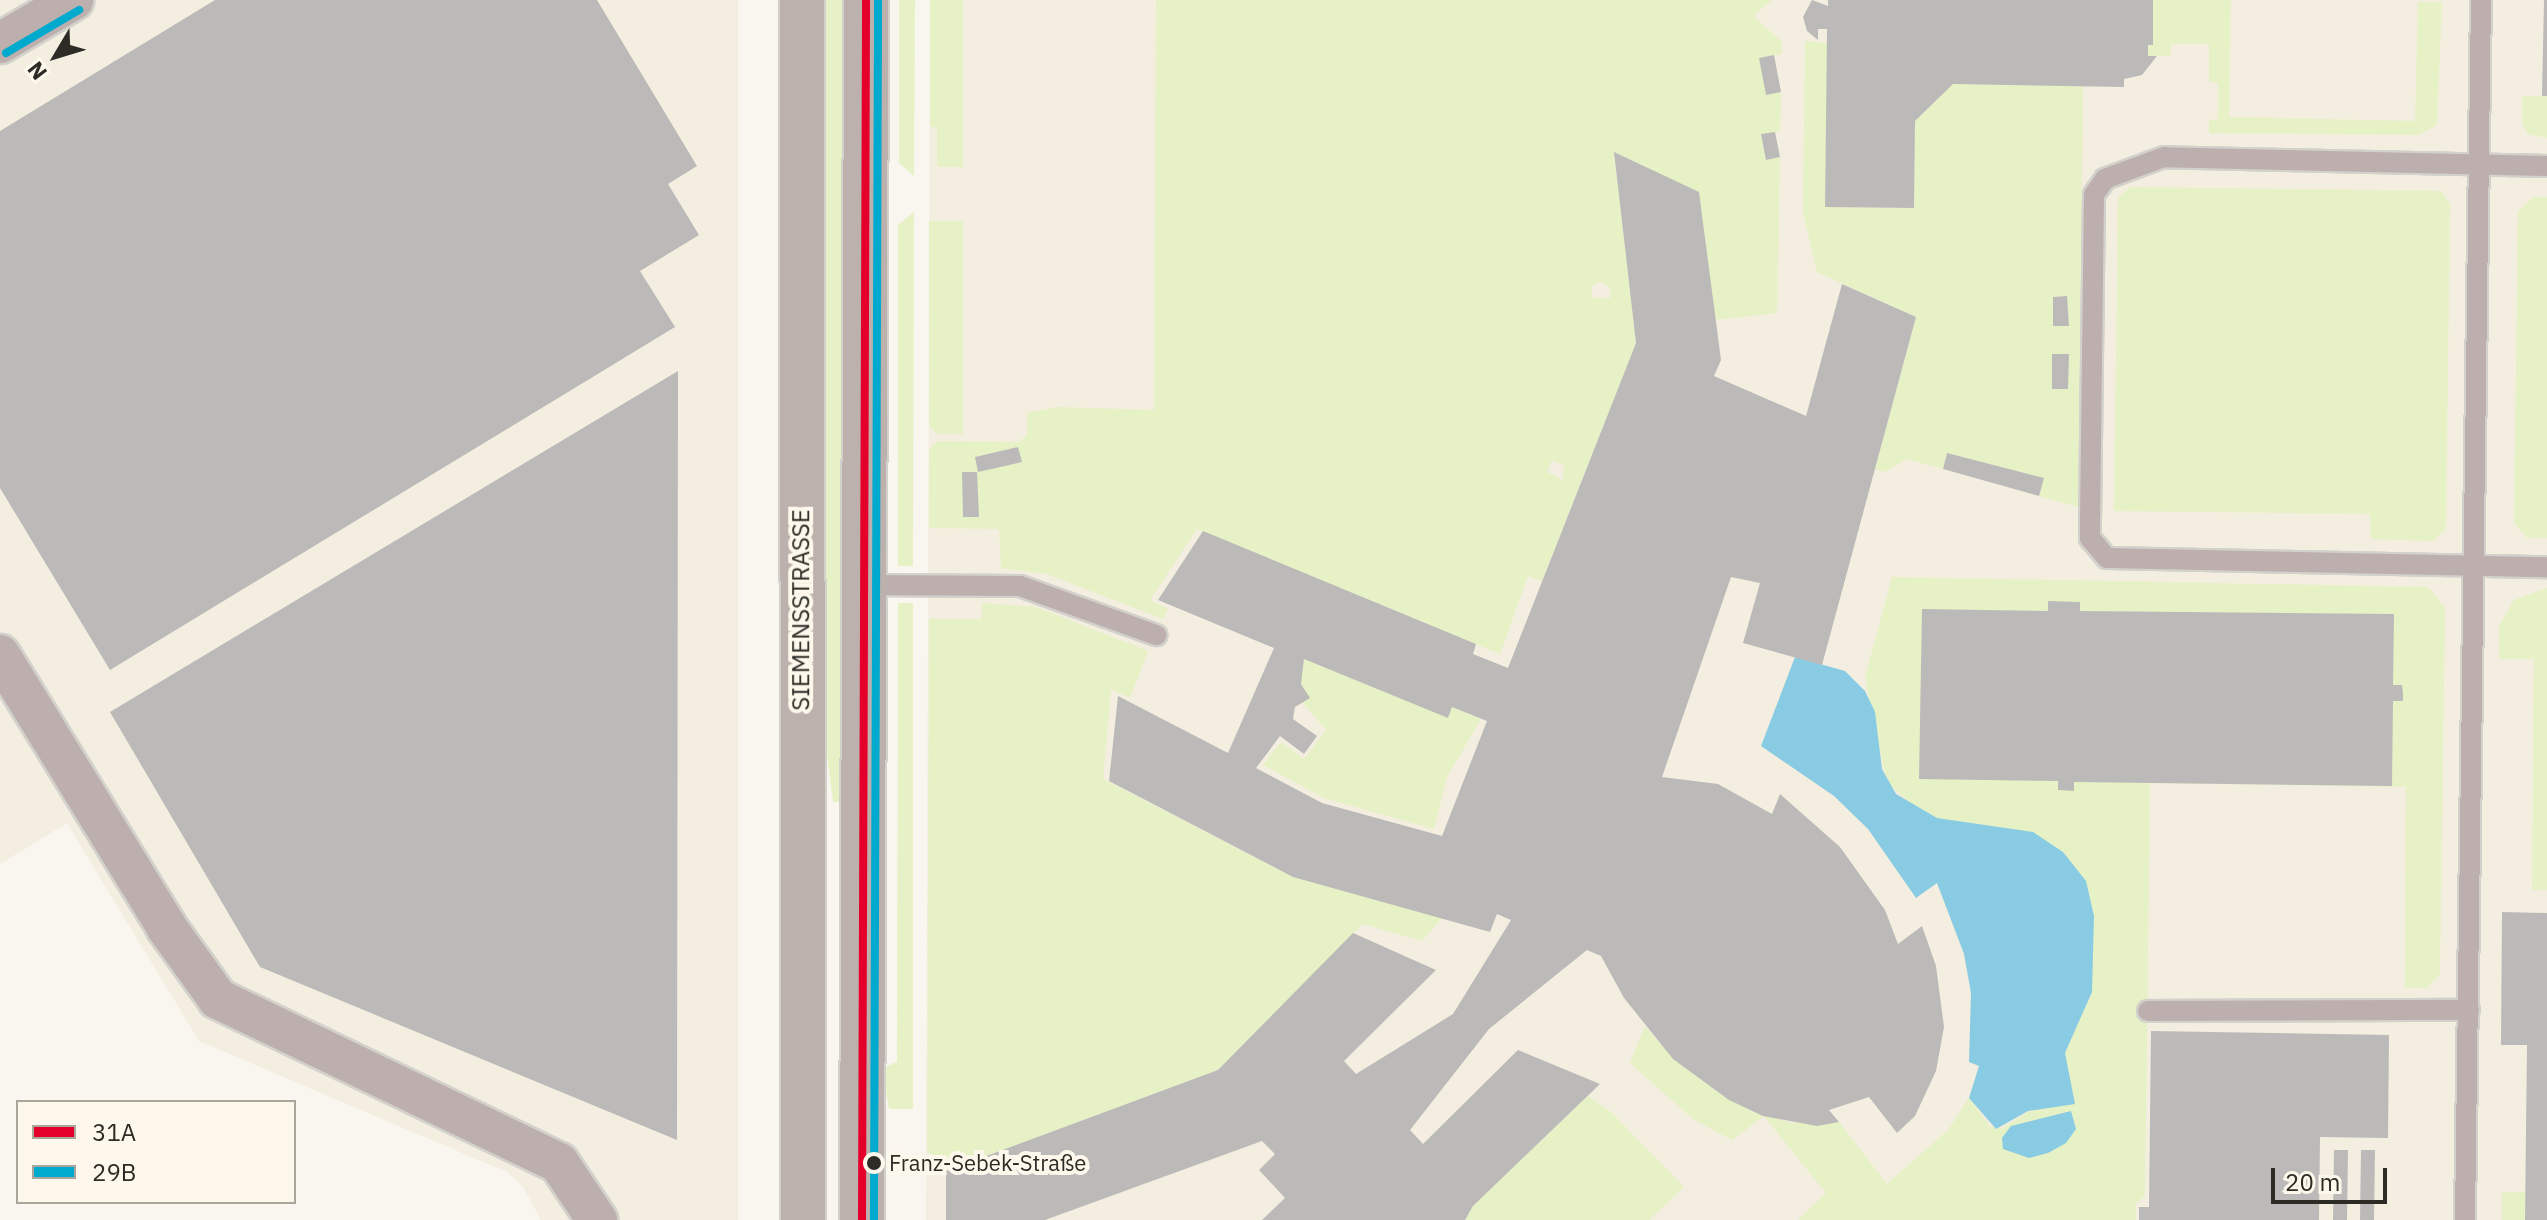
<!DOCTYPE html>
<html>
<head>
<meta charset="utf-8">
<style>
	body { margin:0 }
	#map { position:relative; width:2547px; height:1220px; overflow:hidden; background:#f9f6ef; font-family:"IBM Plex Sans",sans-serif }
	div>[style] { position:absolute }
	[style*='--x'] { left:calc(var(--x)*1px); top:calc(var(--y)*1px); width:calc(var(--w)*1px); rotate:calc(var(--a)*1deg) }
	.built>* { inset:0; background:#f3eedf }
	.green>* { inset:0; background:#e7f1c6 }
	.water>* { inset:0; background:#88cbe2 }
	.building>* { inset:0; background:#bbbab9 }
	.roads { filter:drop-shadow(2px 0 #d3d1cc) drop-shadow(-2px 0 #d3d1cc) drop-shadow(0 2px #d3d1cc) drop-shadow(0 -2px #d3d1cc) }
	.lane>* { height:20px; margin:-10px; padding:0 10px; transform-origin:10px; border-radius:10px; background:#bcafad }
	.street>* { height:40px; margin:-20px; padding:0 20px; transform-origin:20px; border-radius:20px; background:#bcafad }
	.primary>* { height:44px; margin:-22px; padding:0 22px; transform-origin:22px; border-radius:22px; background:#bdb1ae }
	.bus-1>* { height:8px; margin:-4px; padding:0 4px; transform-origin:4px; border-radius:4px; background:#e4002b }
	.bus-2>* { height:8px; margin:-4px; padding:0 4px; transform-origin:4px; border-radius:4px; background:#00a9ce }
	.dots>* { width:22px; height:22px; translate:-50% -50%; box-sizing:border-box; border:4px solid #fdf8eb; border-radius:50% }
	span { translate:-50% -50%; white-space:nowrap; text-align:center; line-height:1.15; -webkit-text-stroke:8px #fdf8eb; paint-order:stroke }
	.bus-label { font-size:22px; color:#2c2b26 }
	.left { translate:0 -50%; text-align:left }
	.street-label { font-size:24px; color:#2c2b26 }
	.legend { position:absolute; left:16px; top:1100px; width:280px; height:104px; box-sizing:border-box; background:#fdf8eb; border:2px solid #a9a69c; margin:0; padding:10px 14px; list-style:none; font-size:24px; color:#2c2b26 }
	.legend li { display:flex; align-items:center; gap:16px; height:40px }
	.legend b { width:40px; border:2px solid #a9a69c }
	.north { position:absolute; left:16px; top:16px; width:80px; height:80px; -webkit-text-stroke:6px #fdf8eb; paint-order:stroke; rotate:232deg; font-size:22px; font-weight:700; line-height:32px; text-align:center; color:#2c2b26 }
	.north::after { content:''; display:block; margin:auto; width:28px; height:36px; background:#2c2b26; clip-path:polygon(50% 0,100% 100%,50% 72%,0 100%) }
	.scale { position:absolute; left:2271px; top:1168px; width:116px; height:36px; box-sizing:border-box; border:4px solid #2c2b26; border-top:0; padding-left:10px; font-size:24px; line-height:28px; white-space:nowrap; color:#2c2b26; -webkit-text-stroke:6px #fdf8eb; paint-order:stroke }
</style>
</head>
<body>
<div id="map">
	<div class="built">
		<i style="clip-path:polygon(0 0,738px 0,738px 1220px,541px 1220px,523px 1187px,507px 1172px,199px 1041px,67px 823px,0 864px)"></i>
		<i style="clip-path:polygon(930px 0,2547px 0,2547px 1220px,926px 1220px)"></i>
	</div>
	<div class="green">
		<i style="clip-path:polygon(821px 0,846px 0,844px 802px,833px 802px,820px 698px)"></i>
		<i style="clip-path:polygon(899px 0,915px 0,914px 176px,899px 163px)"></i>
		<i style="clip-path:polygon(930px 0,963px 0,963px 167px,937px 167px,937px 127px,930px 127px)"></i>
		<i style="clip-path:polygon(evenodd,1156px 0,1772px 0,1753px 16px,1782px 42px,1781px 54px,1760px 58px,1766px 95px,1781px 92px,1780px 131px,1761px 135px,1766px 159px,1780px 157px,1777px 313px,1715px 320px,1699px 193px,1614px 153px,1636px 343px,1542px 581px,1528px 576px,1500px 654px,1197px 529px,1150px 600px,1168px 609px,1163px 619px,1047px 574px,1001px 568px,999px 529px,929px 528px,929px 449px,938px 441px,1019px 442px,1027px 435px,1027px 413px,1057px 407px,1154px 410px,1156px 0,1600px 281px,1609px 287px,1611px 298px,1593px 298px,1591px 287px,1600px 281px,1156px 0,1552px 460px,1564px 465px,1563px 480px,1547px 472px,1552px 460px)"></i>
		<i style="clip-path:polygon(2153px 0,2231px 0,2229px 117px,2415px 121px,2418px 2px,2442px 2px,2437px 125px,2419px 135px,2209px 133px,2209px 120px,2218px 119px,2218px 83px,2209px 82px,2209px 44px,2171px 44px,2170px 56px,2148px 56px,2148px 45px,2153px 45px)"></i>
		<i style="clip-path:polygon(1805px 41px,1827px 43px,1825px 207px,1914px 208px,1915px 121px,1953px 84px,2083px 86px,2078px 507px,2039px 496px,2043px 478px,1947px 453px,1943px 469px,1906px 459px,1886px 472px,1875px 469px,1916px 317px,1817px 272px,1803px 213px)"></i>
		<i style="clip-path:polygon(2522px 96px,2547px 96px,2547px 138px,2528px 134px,2522px 123px)"></i>
		<i style="clip-path:polygon(2130px 187px,2441px 191px,2450px 204px,2446px 529px,2433px 541px,2371px 539px,2370px 514px,2114px 511px,2118px 198px)"></i>
		<i style="clip-path:polygon(2533px 197px,2547px 197px,2547px 538px,2527px 538px,2514px 523px,2518px 212px)"></i>
		<i style="clip-path:polygon(914px 212px,913px 566px,898px 566px,898px 225px)"></i>
		<i style="clip-path:polygon(929px 221px,963px 221px,963px 434px,936px 434px,929px 425px)"></i>
		<i style="clip-path:polygon(1892px 577px,2428px 587px,2445px 608px,2440px 974px,2427px 988px,2405px 988px,2406px 787px,2150px 783px,2145px 1196px,2136px 1203px,2136px 1220px,1798px 1220px,1826px 1193px,1764px 1116px,1732px 1140px,1693px 1119px,1630px 1063px,1645px 1026px,1673px 1059px,1729px 1100px,1791px 1123px,1839px 1122px,1887px 1184px,1948px 1130px,1969px 1098px,1990px 1127px,2003px 1128px,2029px 1111px,2075px 1103px,2065px 1053px,2092px 992px,1937px 818px,1922px 813px,1887px 783px,1865px 677px)"></i>
		<i style="clip-path:polygon(2547px 588px,2547px 890px,2532px 890px,2534px 659px,2499px 659px,2499px 626px,2514px 600px)"></i>
		<i style="clip-path:polygon(898px 603px,913px 603px,913px 1109px,889px 1109px,882px 1068px,897px 1062px)"></i>
		<i style="clip-path:polygon(982px 603px,1036px 607px,1148px 651px,1130px 698px,1111px 689px,1103px 779px,1293px 877px,1442px 918px,1422px 941px,1363px 924px,1218px 1070px,946px 1171px,927px 1150px,929px 619px,982px 619px)"></i>
		<i style="clip-path:polygon(1304px 659px,1448px 717px,1452px 707px,1481px 719px,1447px 777px,1434px 829px,1324px 798px,1263px 765px,1281px 742px,1304px 759px,1326px 730px,1302px 702px,1310px 698px,1301px 684px)"></i>
		<i style="clip-path:polygon(1588px 1096px,1611px 1112px,1684px 1187px,1649px 1220px,1465px 1220px,1473px 1206px)"></i>
		<i style="clip-path:polygon(2502px 1192px,2525px 1192px,2525px 1220px,2502px 1220px)"></i>
	</div>
	<div class="water">
		<i style="clip-path:polygon(1795px 657px,1845px 671px,1865px 691px,1875px 712px,1882px 769px,1896px 794px,1937px 818px,2033px 832px,2063px 852px,2086px 881px,2094px 916px,2092px 992px,2065px 1053px,2075px 1104px,2028px 1111px,1996px 1129px,1969px 1098px,1979px 1066px,1969px 1062px,1971px 993px,1964px 954px,1937px 883px,1916px 898px,1868px 829px,1834px 796px,1761px 746px)"></i>
		<i style="clip-path:polygon(2071px 1111px,2076px 1129px,2066px 1143px,2048px 1153px,2029px 1158px,2003px 1149px,2002px 1138px,2011px 1126px)"></i>
	</div>
	<div class="building">
		<i style="clip-path:polygon(215px 0,597px 0,697px 166px,668px 184px,699px 235px,640px 271px,675px 327px,110px 670px,0 488px,0 131px)"></i>
		<i style="clip-path:polygon(1812px 0,1828px 6px,1828px 0,2153px 0,2153px 45px,2148px 45px,2148px 56px,2157px 56px,2142px 75px,2124px 79px,2124px 87px,1953px 84px,1915px 121px,1914px 208px,1825px 207px,1827px 29px,1818px 29px,1818px 40px,1807px 31px,1803px 17px)"></i>
		<i style="clip-path:polygon(2544px 0,2547px 0,2547px 96px,2542px 96px)"></i>
		<i style="clip-path:polygon(1774px 55px,1781px 92px,1766px 95px,1759px 58px)"></i>
		<i style="clip-path:polygon(1775px 132px,1780px 157px,1766px 160px,1761px 134px)"></i>
		<i style="clip-path:polygon(evenodd,1614px 152px,1699px 192px,1721px 360px,1714px 376px,1806px 416px,1842px 284px,1916px 317px,1822px 665px,1743px 643px,1760px 583px,1731px 577px,1662px 777px,1718px 784px,1772px 814px,1780px 794px,1840px 847px,1885px 910px,1898px 944px,1922px 926px,1936px 966px,1944px 1027px,1936px 1071px,1915px 1116px,1897px 1133px,1869px 1097px,1829px 1110px,1839px 1122px,1817px 1126px,1763px 1116px,1729px 1100px,1673px 1059px,1624px 998px,1601px 956px,1587px 950px,1489px 1029px,1410px 1130px,1423px 1144px,1518px 1050px,1600px 1084px,1473px 1206px,1465px 1220px,1262px 1220px,1285px 1198px,1259px 1170px,1275px 1154px,1262px 1141px,1045px 1220px,946px 1220px,946px 1171px,1218px 1070px,1353px 933px,1436px 970px,1344px 1061px,1356px 1074px,1453px 1014px,1511px 920px,1497px 914px,1490px 932px,1293px 877px,1109px 781px,1118px 696px,1228px 753px,1274px 648px,1158px 600px,1203px 531px,1476px 644px,1473px 654px,1508px 668px,1636px 343px,1614px 152px,1304px 659px,1448px 718px,1452px 707px,1487px 721px,1442px 836px,1322px 803px,1256px 768px,1280px 736px,1304px 754px,1317px 736px,1293px 719px,1295px 707px,1310px 698px,1301px 684px,1304px 659px)"></i>
		<i style="clip-path:polygon(2067px 296px,2069px 326px,2053px 326px,2053px 297px)"></i>
		<i style="clip-path:polygon(2052px 354px,2069px 354px,2068px 389px,2052px 389px)"></i>
		<i style="clip-path:polygon(678px 371px,677px 1140px,260px 967px,110px 712px)"></i>
		<i style="clip-path:polygon(1018px 447px,1022px 462px,978px 472px,975px 457px)"></i>
		<i style="clip-path:polygon(1947px 453px,2044px 478px,2039px 496px,1943px 469px)"></i>
		<i style="clip-path:polygon(962px 472px,977px 472px,979px 517px,963px 517px)"></i>
		<i style="clip-path:polygon(2048px 601px,2080px 602px,2080px 611px,2394px 614px,2393px 685px,2402px 685px,2403px 693px,2403px 701px,2393px 701px,2392px 786px,2074px 782px,2074px 791px,2058px 790px,2058px 781px,1919px 779px,1922px 609px,2048px 611px)"></i>
		<i style="clip-path:polygon(2502px 912px,2547px 913px,2547px 1220px,2525px 1220px,2527px 1045px,2501px 1045px)"></i>
		<i style="clip-path:polygon(2151px 1031px,2389px 1035px,2388px 1138px,2320px 1137px,2319px 1220px,2139px 1220px,2139px 1207px,2149px 1207px)"></i>
		<i style="clip-path:polygon(2334px 1150px,2348px 1150px,2347px 1220px,2333px 1220px)"></i>
		<i style="clip-path:polygon(2361px 1150px,2375px 1150px,2374px 1220px,2360px 1220px)"></i>
	</div>
	<div class="roads">
		<div class="lane">
			<i style="--x:2547;--y:166;--w:383;--a:-178.7"></i>
			<i style="--x:2164;--y:157;--w:63;--a:159.6"></i>
			<i style="--x:2105;--y:179;--w:19;--a:125"></i>
			<i style="--x:2094;--y:195;--w:323;--a:90.7"></i>
			<i style="--x:2090;--y:518;--w:20;--a:90"></i>
			<i style="--x:2090;--y:538;--w:26;--a:50"></i>
			<i style="--x:2107;--y:558;--w:440;--a:1.2"></i>
			<i style="--x:865;--y:585;--w:155;--a:0.4"></i>
			<i style="--x:1020;--y:586;--w:145;--a:19.8"></i>
			<i style="--x:2148;--y:1011;--w:321;--a:-0.2"></i>
			<i style="--x:2465;--y:1220;--w:1220;--a:-89.25"></i>
		</div>
		<div class="street">
			<i style="--x:0;--y:43;--w:85;--a:-30.5"></i>
			<i style="--x:0;--y:655;--w:320;--a:58.5"></i>
			<i style="--x:167;--y:928;--w:87;--a:54.3"></i>
			<i style="--x:218;--y:999;--w:378;--a:25.7"></i>
			<i style="--x:559;--y:1163;--w:69;--a:56.3"></i>
		</div>
		<div class="primary">
			<i style="--x:802;--y:0;--w:1220;--a:89.95"></i>
			<i style="--x:862;--y:1220;--w:1220;--a:-89.81"></i>
		</div>
	</div>
	<div class="bus-1">
		<i style="--x:862;--y:1220;--w:1220;--a:-89.81"></i>
	</div>
	<div class="bus-2">
		<i style="--x:6;--y:53;--w:85;--a:-30.5"></i>
		<i style="--x:874;--y:1220;--w:1220;--a:-89.81"></i>
	</div>
	<div class="dots">
		<i style="left:874px;top:1163px;background:#2c2b26"></i>
	</div>
	<div class="bus-label">
		<span class="left" style="left:889px;top:1163px">Franz-Sebek-Straße</span>
	</div>
	<div class="street-label">
		<span style="left:801px;top:610px;rotate:-90deg">SIEMENSSTRASSE</span>
	</div>
	<ul class="legend">
	<li><b style="height:10px;background:#e4002b"></b>31A</li>
	<li><b style="height:10px;background:#00a9ce"></b>29B</li>
	</ul>
	<div class="north">N</div>
	<div class="scale">20 m</div>
</div>
</body>
</html>
